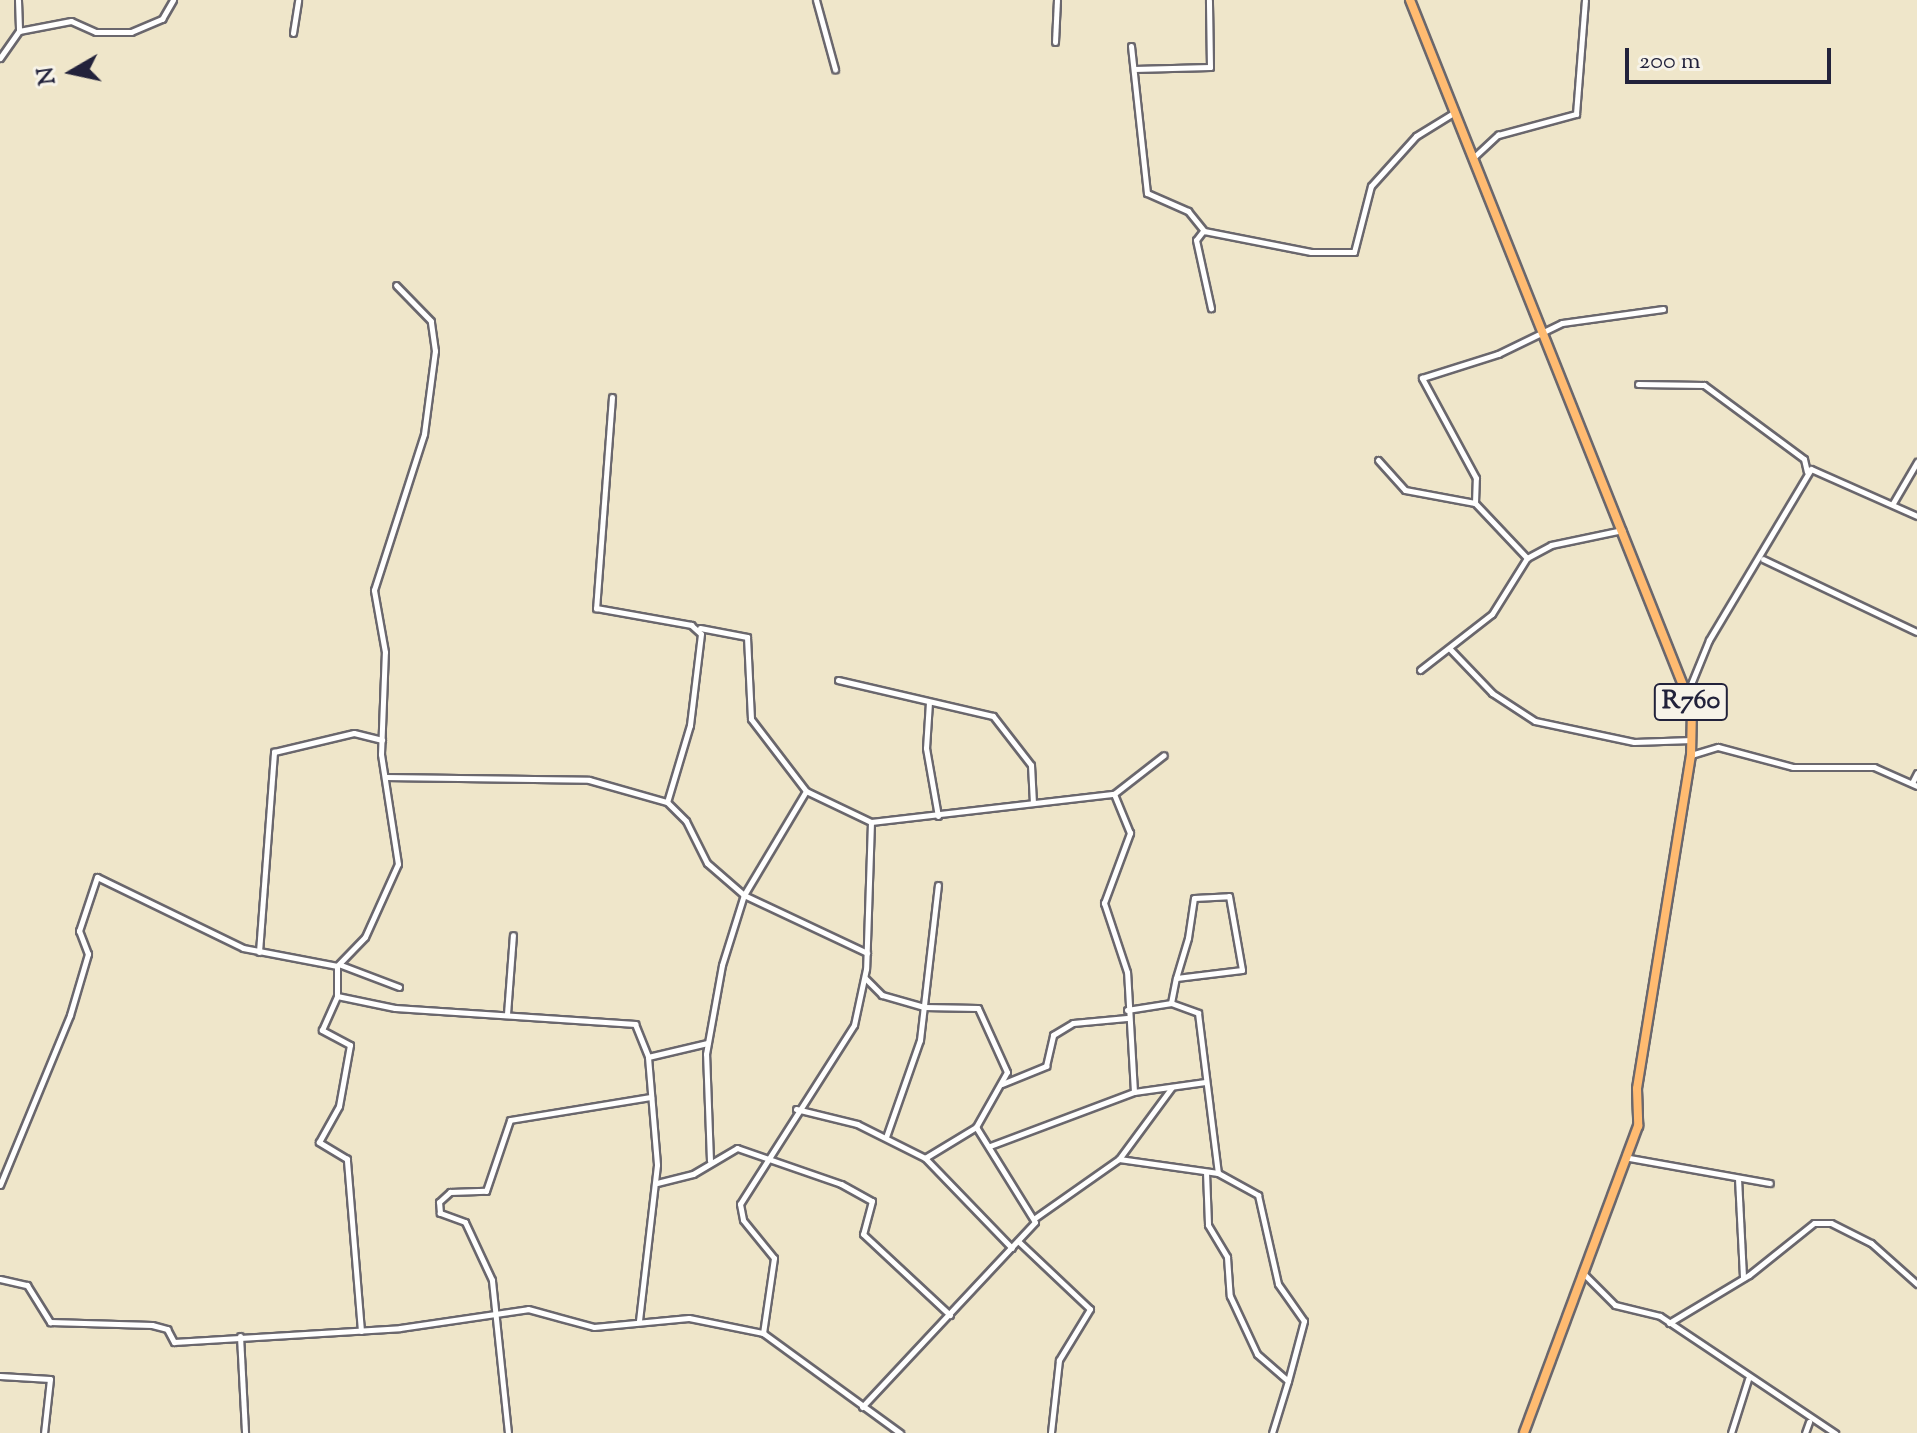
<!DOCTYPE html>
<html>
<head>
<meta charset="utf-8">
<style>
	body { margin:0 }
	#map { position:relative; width:1917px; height:1433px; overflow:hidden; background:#efe6ca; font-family:"Sorts Mill Goudy",serif }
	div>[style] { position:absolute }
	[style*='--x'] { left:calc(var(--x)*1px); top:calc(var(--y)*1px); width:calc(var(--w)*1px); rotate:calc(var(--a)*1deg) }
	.roads { filter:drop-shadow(2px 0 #6a676d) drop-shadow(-2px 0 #6a676d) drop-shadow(0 2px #6a676d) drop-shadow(0 -2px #6a676d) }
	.minor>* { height:5px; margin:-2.5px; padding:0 2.5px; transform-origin:2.5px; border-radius:2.5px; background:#fff }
	.primary>* { height:8px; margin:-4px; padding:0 4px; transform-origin:4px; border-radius:4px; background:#ffbb71 }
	span { translate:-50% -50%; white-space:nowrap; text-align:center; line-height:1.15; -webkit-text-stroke:6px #f7f3e8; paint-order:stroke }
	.shield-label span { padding:2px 6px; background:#f7f3e8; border:2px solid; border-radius:6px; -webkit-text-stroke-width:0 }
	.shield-label { font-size:26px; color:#22223b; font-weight:700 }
	.north { position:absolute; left:32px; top:32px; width:80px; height:80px; -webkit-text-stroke:6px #f7f3e8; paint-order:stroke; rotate:261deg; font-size:22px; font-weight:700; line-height:32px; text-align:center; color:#22223b }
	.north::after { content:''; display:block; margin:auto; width:28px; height:36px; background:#22223b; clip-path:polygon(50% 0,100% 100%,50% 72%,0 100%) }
	.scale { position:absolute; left:1625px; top:48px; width:206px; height:36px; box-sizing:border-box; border:4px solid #22223b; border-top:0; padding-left:10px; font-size:24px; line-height:28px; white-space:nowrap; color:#22223b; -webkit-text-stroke:6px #f7f3e8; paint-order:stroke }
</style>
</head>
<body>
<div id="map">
	<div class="roads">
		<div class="minor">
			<i style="--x:18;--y:0;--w:31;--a:88"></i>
			<i style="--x:816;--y:0;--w:72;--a:74.6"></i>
			<i style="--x:293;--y:33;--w:33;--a:-81"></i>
			<i style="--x:1055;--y:42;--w:42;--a:-87.3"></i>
			<i style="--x:1131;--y:46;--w:148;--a:83.8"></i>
			<i style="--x:1147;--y:193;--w:45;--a:23.7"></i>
			<i style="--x:1188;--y:211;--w:26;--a:51"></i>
			<i style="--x:1204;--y:231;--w:109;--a:11.1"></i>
			<i style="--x:1311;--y:252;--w:43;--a:0"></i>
			<i style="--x:1354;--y:252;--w:68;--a:-75.6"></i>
			<i style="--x:1371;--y:186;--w:67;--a:-48"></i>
			<i style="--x:1416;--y:136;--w:46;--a:-31.6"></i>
			<i style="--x:0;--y:58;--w:33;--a:-55"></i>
			<i style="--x:19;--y:31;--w:53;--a:-10.9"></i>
			<i style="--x:71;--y:21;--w:27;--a:24"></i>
			<i style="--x:96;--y:32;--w:35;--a:0"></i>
			<i style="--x:131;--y:32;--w:34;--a:-23"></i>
			<i style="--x:162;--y:19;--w:22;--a:-60"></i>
			<i style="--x:1134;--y:69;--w:76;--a:-1.5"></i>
			<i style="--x:1210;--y:67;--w:67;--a:-90.9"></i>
			<i style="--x:1474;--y:157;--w:33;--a:-43"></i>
			<i style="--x:1498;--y:135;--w:81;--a:-15.1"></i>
			<i style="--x:1576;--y:114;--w:114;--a:-85.5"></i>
			<i style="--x:1203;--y:231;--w:11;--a:128"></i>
			<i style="--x:1196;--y:240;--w:70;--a:77.6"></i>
			<i style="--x:1638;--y:384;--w:66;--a:0.9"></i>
			<i style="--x:1704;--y:385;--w:124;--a:36.5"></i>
			<i style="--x:1804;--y:459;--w:13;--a:77"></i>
			<i style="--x:612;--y:397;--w:212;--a:94.3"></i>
			<i style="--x:596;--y:608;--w:97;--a:10.1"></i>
			<i style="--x:691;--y:625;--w:13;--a:42"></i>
			<i style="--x:701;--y:634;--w:92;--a:96.9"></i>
			<i style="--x:690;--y:725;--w:80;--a:106.6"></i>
			<i style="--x:1378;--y:460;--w:40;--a:48"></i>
			<i style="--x:1405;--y:490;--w:71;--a:10.5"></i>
			<i style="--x:1475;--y:503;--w:76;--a:46.6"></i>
			<i style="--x:1527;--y:558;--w:27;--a:-28"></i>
			<i style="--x:1551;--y:545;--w:73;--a:-11.9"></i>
			<i style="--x:1475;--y:503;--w:25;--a:-88"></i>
			<i style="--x:1476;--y:478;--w:114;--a:-118.4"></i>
			<i style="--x:1422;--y:378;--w:80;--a:-17.5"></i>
			<i style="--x:1498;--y:354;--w:71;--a:-25.8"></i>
			<i style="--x:1562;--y:323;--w:102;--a:-7.9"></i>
			<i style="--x:1893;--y:503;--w:48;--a:-59.7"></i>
			<i style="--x:1763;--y:559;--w:170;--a:25.4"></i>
			<i style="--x:700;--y:628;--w:48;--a:10.8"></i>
			<i style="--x:747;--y:637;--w:82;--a:87.2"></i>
			<i style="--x:751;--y:719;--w:91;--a:52.6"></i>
			<i style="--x:806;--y:791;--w:72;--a:25.5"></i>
			<i style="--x:871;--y:822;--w:147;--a:91.9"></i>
			<i style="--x:866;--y:969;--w:57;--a:102.1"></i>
			<i style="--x:854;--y:1025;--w:212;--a:122.5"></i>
			<i style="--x:740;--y:1204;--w:16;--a:79"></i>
			<i style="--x:743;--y:1220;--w:49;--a:50.8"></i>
			<i style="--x:774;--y:1258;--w:76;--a:98.3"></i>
			<i style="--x:763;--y:1333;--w:170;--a:36.1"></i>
			<i style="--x:1450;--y:649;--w:61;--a:46.3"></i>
			<i style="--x:1492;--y:693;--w:51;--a:33.1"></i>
			<i style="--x:1535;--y:721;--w:101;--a:12"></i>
			<i style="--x:1634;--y:742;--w:58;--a:-2"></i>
			<i style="--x:1420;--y:670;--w:91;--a:-37.9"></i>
			<i style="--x:1492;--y:614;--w:66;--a:-58"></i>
			<i style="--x:838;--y:680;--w:159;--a:13.1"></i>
			<i style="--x:993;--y:716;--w:62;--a:52.2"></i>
			<i style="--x:1031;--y:765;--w:38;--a:87"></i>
			<i style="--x:1689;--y:689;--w:53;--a:-67.8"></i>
			<i style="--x:1709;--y:640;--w:199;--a:-59.2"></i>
			<i style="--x:1811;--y:469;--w:116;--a:23.9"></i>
			<i style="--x:929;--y:702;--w:46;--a:93.7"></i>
			<i style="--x:926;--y:748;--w:69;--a:80"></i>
			<i style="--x:1691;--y:755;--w:28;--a:-17"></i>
			<i style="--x:1718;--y:747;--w:78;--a:14.9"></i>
			<i style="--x:1793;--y:767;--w:81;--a:0"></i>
			<i style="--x:1874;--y:767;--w:47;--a:23.8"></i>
			<i style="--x:385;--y:777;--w:204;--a:0.8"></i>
			<i style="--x:589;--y:780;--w:81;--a:15.8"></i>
			<i style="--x:667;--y:802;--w:27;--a:45"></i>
			<i style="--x:686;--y:821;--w:47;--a:63.4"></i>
			<i style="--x:707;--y:863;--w:49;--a:40.9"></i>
			<i style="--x:744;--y:895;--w:136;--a:25.2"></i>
			<i style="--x:1912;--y:783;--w:11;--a:-63"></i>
			<i style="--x:871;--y:822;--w:245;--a:-6.6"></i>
			<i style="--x:259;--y:952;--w:201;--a:-85.7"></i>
			<i style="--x:274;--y:752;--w:82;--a:-13.4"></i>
			<i style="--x:354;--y:733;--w:29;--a:14"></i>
			<i style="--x:341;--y:965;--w:62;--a:20.8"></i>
			<i style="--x:337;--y:996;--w:59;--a:11.7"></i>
			<i style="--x:395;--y:1008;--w:241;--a:3.8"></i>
			<i style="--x:635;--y:1024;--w:35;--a:68"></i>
			<i style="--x:648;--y:1057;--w:108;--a:85.2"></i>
			<i style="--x:657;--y:1165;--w:157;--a:96.6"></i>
			<i style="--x:1171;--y:1003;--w:25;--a:-79"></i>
			<i style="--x:1176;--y:978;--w:42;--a:-73.3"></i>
			<i style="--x:1188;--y:938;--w:40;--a:-81.5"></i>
			<i style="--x:1194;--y:898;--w:35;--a:-3"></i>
			<i style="--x:1229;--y:896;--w:75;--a:80"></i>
			<i style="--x:1242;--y:970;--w:66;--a:173.1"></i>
			<i style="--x:1127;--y:1010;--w:45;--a:-9"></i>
			<i style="--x:1171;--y:1003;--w:29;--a:20"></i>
			<i style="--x:1198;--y:1013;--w:161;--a:82.9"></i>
			<i style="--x:507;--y:1014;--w:79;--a:-85.7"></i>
			<i style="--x:648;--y:1057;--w:61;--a:-13.3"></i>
			<i style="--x:1002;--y:1084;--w:48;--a:-22.2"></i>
			<i style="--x:1046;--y:1066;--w:32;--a:-77"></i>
			<i style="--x:1053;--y:1035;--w:23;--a:-31"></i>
			<i style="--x:1073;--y:1023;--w:54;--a:-5.3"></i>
			<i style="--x:1134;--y:1092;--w:120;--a:-93.3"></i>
			<i style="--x:1127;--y:972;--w:73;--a:-108.4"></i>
			<i style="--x:1104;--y:903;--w:75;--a:-69.6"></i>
			<i style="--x:1130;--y:833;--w:42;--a:-112.3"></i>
			<i style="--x:1114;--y:794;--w:63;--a:-38"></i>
			<i style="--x:796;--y:1109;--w:63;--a:13.8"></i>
			<i style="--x:857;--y:1124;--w:76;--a:26.6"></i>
			<i style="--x:925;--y:1158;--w:125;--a:46"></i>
			<i style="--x:886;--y:1137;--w:103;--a:-70.7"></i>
			<i style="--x:920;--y:1040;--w:156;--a:-83.4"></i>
			<i style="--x:990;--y:1146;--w:154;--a:-20.6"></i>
			<i style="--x:1134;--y:1092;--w:72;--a:-8"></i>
			<i style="--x:925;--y:1158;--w:60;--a:-31.3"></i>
			<i style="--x:1629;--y:1158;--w:143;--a:10.1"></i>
			<i style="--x:1119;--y:1159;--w:100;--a:8"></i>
			<i style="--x:1218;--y:1173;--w:46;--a:28.8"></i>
			<i style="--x:1258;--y:1195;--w:91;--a:77.3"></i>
			<i style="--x:1278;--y:1284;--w:45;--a:54.9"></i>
			<i style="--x:1304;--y:1321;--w:62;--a:104.9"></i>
			<i style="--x:710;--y:1161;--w:107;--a:-92.1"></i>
			<i style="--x:706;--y:1054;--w:90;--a:-79.8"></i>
			<i style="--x:722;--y:965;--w:73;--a:-72.6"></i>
			<i style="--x:744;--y:895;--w:121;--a:-59.2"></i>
			<i style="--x:1206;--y:1172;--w:53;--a:87.8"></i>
			<i style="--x:1208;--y:1225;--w:37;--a:59"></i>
			<i style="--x:1227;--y:1257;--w:39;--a:86"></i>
			<i style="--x:1230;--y:1296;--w:64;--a:65"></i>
			<i style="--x:1257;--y:1354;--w:41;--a:41.1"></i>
			<i style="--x:1288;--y:1381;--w:54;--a:107.1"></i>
			<i style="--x:1738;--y:1178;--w:100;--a:87.1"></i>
			<i style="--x:657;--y:1183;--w:37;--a:-14"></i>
			<i style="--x:693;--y:1174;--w:51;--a:-30.6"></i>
			<i style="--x:737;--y:1148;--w:110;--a:19.1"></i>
			<i style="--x:841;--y:1184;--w:35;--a:29"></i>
			<i style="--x:872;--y:1201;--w:34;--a:105"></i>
			<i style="--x:863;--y:1234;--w:119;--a:43"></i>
			<i style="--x:0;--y:1185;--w:184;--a:-67.6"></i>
			<i style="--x:70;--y:1015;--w:64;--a:-73.6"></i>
			<i style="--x:88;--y:954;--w:25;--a:-111"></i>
			<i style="--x:79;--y:931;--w:57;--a:-71.6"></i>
			<i style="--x:97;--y:877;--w:162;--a:25.9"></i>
			<i style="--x:243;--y:948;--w:96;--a:10.8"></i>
			<i style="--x:1035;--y:1218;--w:103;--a:-35.1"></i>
			<i style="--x:1119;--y:1159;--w:89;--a:-53.6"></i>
			<i style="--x:1018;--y:1241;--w:99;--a:43.4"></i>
			<i style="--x:1090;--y:1309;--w:60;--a:121.3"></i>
			<i style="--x:1059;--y:1360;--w:73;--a:96.3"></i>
			<i style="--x:1585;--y:1275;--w:42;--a:45"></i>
			<i style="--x:1615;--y:1305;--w:46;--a:13.7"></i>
			<i style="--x:1660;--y:1316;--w:211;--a:33.8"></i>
			<i style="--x:0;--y:1279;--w:28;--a:13"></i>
			<i style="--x:27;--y:1285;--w:44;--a:58.1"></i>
			<i style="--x:50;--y:1322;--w:102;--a:1.7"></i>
			<i style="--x:152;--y:1325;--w:16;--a:15"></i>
			<i style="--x:167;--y:1329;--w:15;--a:62"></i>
			<i style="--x:174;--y:1342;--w:226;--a:-3.5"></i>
			<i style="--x:400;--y:1328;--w:129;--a:-8.4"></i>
			<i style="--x:528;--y:1309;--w:68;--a:15.3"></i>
			<i style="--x:594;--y:1327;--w:95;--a:-5.4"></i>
			<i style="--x:689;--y:1318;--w:76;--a:11.5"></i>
			<i style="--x:1669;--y:1323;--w:93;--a:-31"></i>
			<i style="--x:1749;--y:1275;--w:83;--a:-38.7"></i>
			<i style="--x:1814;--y:1223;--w:17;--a:0"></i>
			<i style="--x:1831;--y:1223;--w:45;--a:26.6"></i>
			<i style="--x:1871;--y:1243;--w:62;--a:41.7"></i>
			<i style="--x:361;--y:1331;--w:173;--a:-94.7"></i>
			<i style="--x:347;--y:1159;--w:33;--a:-149"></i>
			<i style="--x:319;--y:1142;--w:41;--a:-60.9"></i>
			<i style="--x:339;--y:1106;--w:62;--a:-79.8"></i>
			<i style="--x:350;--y:1045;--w:32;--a:-152"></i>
			<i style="--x:322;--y:1030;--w:37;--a:-66"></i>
			<i style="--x:337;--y:996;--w:30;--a:-90"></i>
			<i style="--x:337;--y:966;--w:40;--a:-46"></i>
			<i style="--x:365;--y:937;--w:80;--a:-65.7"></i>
			<i style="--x:398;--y:864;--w:111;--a:-98.8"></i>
			<i style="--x:381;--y:754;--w:102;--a:-87.8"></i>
			<i style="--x:385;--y:652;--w:63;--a:-100.1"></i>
			<i style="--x:374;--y:590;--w:164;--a:-72.2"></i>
			<i style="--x:424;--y:434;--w:84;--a:-82.5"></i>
			<i style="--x:435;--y:351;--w:30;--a:-98"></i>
			<i style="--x:431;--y:321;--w:50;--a:-134.2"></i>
			<i style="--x:240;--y:1336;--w:97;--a:87"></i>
			<i style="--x:0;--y:1376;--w:50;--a:3.4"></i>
			<i style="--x:50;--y:1379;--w:54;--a:96.3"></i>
			<i style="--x:862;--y:1407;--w:253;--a:-46.9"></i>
			<i style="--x:1035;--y:1222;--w:112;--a:-121.8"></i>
			<i style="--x:976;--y:1127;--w:63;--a:-60.6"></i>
			<i style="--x:1007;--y:1072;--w:70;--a:-114.4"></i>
			<i style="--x:978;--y:1008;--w:54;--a:-178.9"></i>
			<i style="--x:924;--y:1007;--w:44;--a:-164.1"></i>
			<i style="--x:882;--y:995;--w:24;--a:-135"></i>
			<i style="--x:508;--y:1433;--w:154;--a:-96"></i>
			<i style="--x:492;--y:1280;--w:64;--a:-115"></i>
			<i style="--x:465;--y:1222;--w:27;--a:-160"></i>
			<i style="--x:440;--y:1213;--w:11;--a:-95"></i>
			<i style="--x:439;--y:1202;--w:15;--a:-42"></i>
			<i style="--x:450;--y:1192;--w:36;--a:-2"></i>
			<i style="--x:486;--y:1191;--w:75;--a:-71.3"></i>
			<i style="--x:510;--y:1120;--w:143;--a:-9.3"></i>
			<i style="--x:1731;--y:1433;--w:57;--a:-72.5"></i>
			<i style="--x:1805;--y:1433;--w:12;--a:-70"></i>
		</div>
		<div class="primary">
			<i style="--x:1410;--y:0;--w:762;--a:68.28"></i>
			<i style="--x:1692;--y:708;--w:47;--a:91.2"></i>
			<i style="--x:1691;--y:755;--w:338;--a:99.2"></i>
			<i style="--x:1637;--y:1089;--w:37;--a:88"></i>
			<i style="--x:1638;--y:1126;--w:327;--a:110.4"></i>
		</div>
	</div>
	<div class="shield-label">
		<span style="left:1691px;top:702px">R760</span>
	</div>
	<div class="north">N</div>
	<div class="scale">200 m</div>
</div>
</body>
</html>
